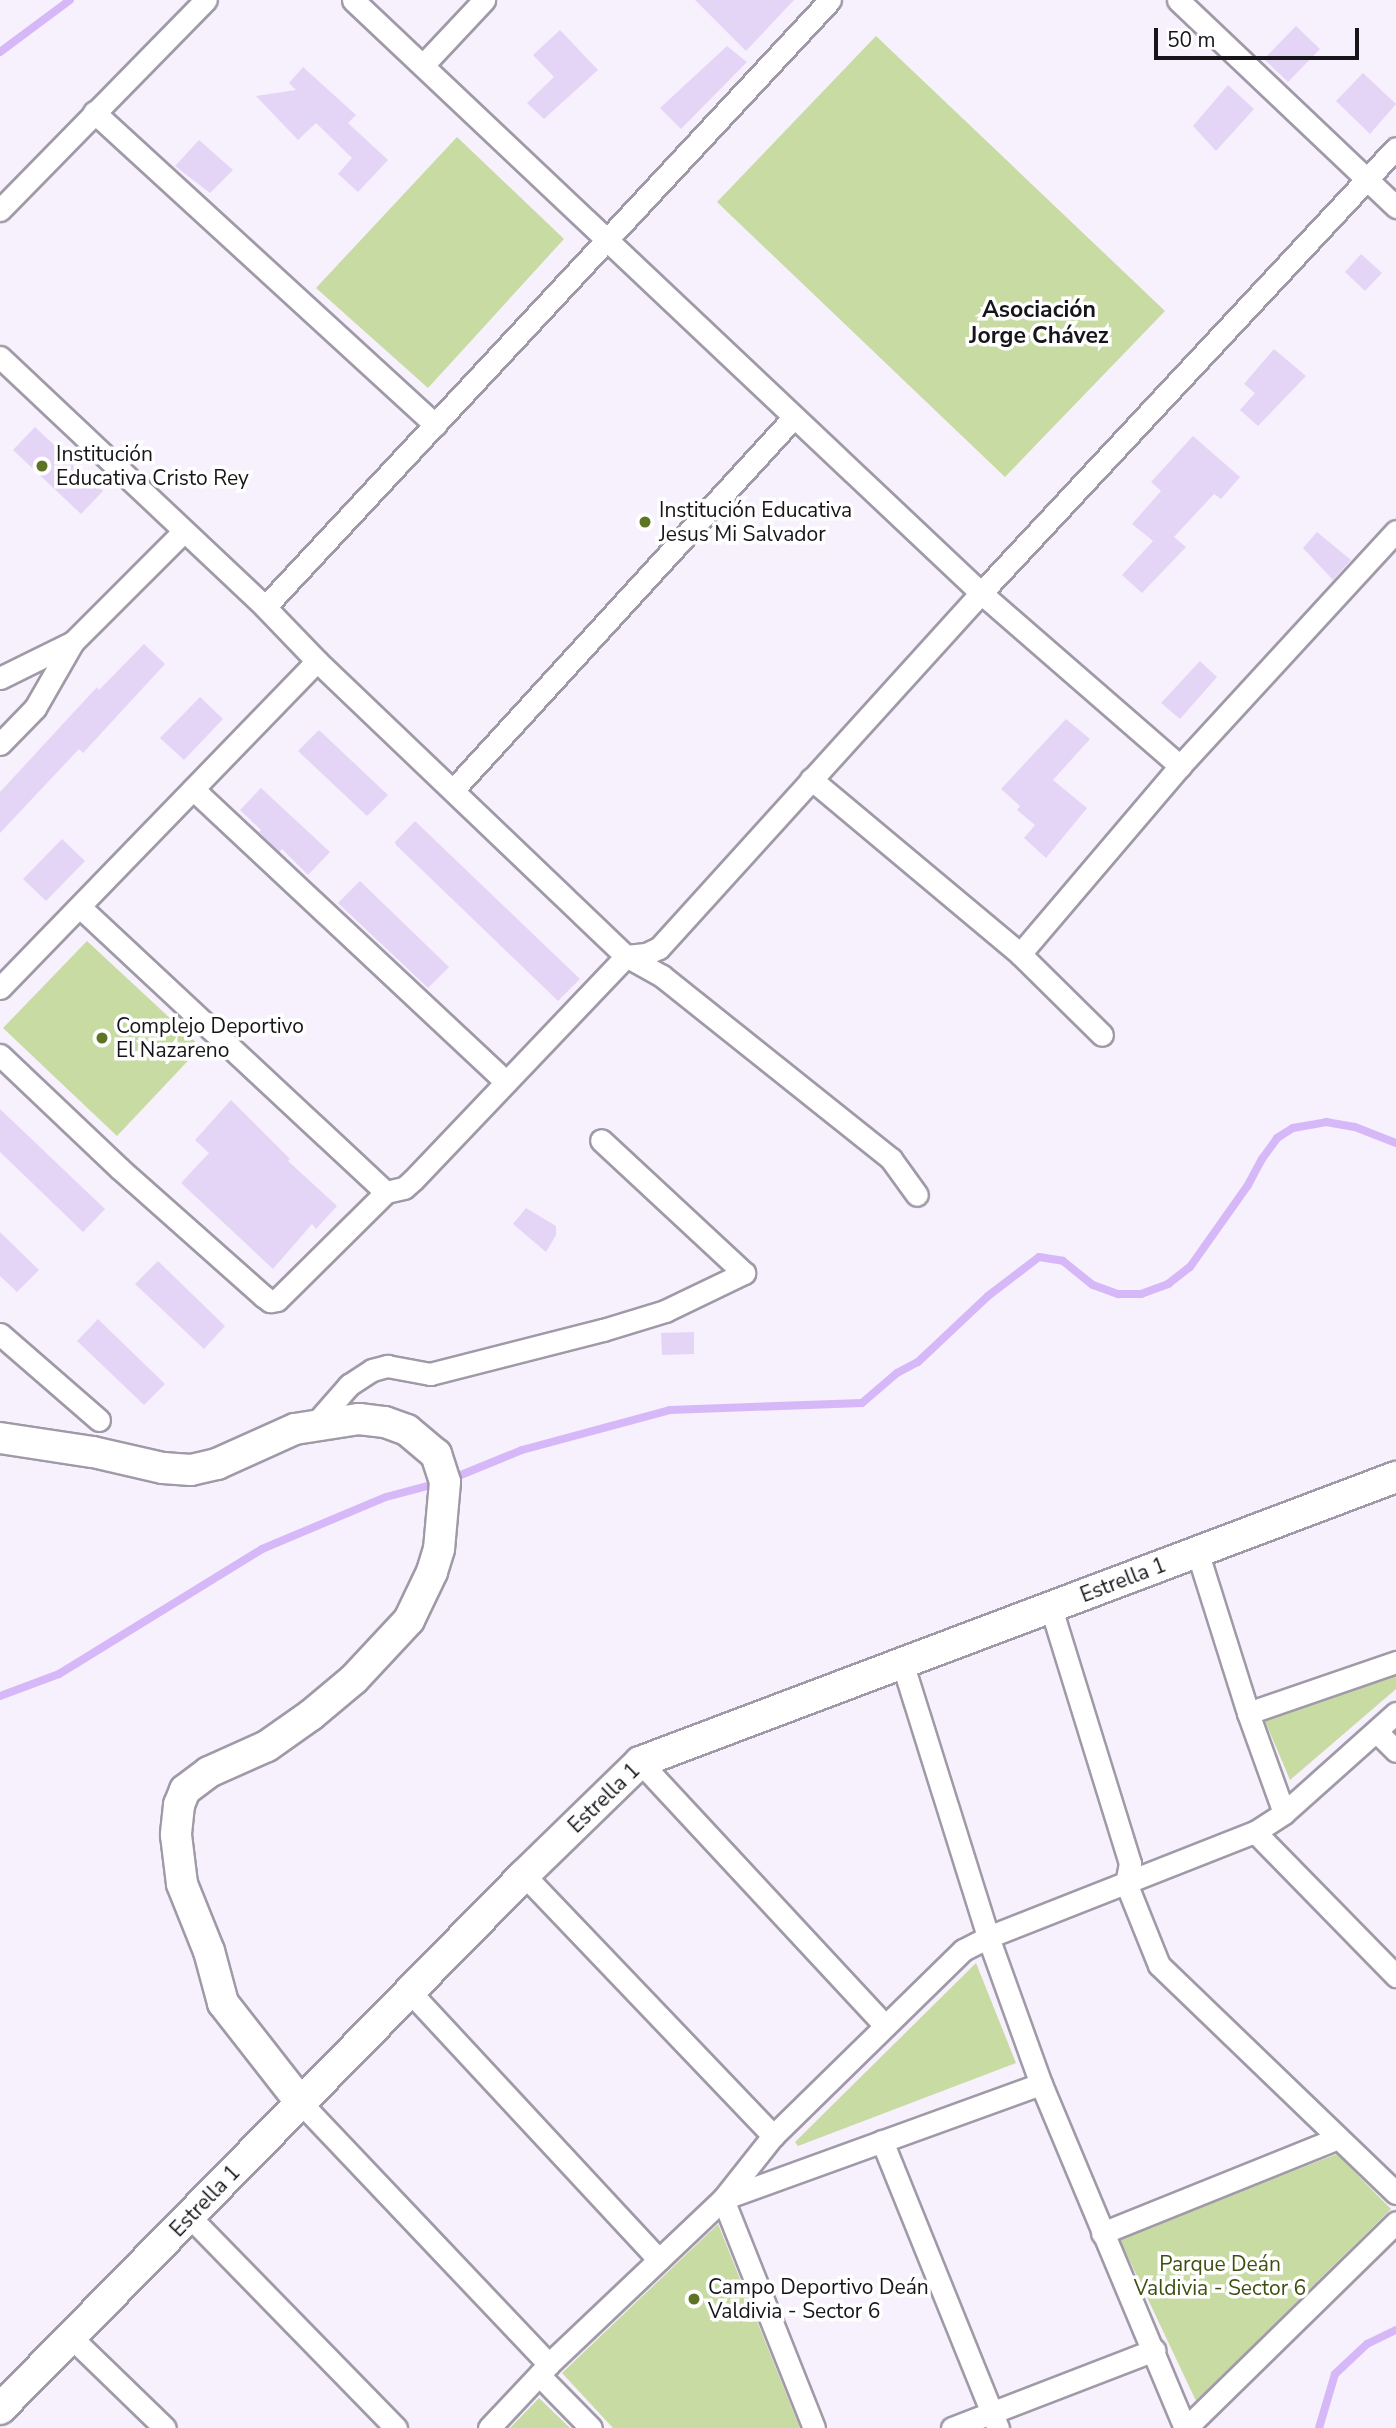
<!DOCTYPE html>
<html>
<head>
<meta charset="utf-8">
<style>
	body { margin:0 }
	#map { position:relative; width:1396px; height:2428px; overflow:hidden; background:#f7f1fd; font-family:"Nunito Sans",sans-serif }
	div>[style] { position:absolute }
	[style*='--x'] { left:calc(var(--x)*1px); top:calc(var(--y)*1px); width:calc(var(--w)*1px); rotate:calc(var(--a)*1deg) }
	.green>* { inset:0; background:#c7dba3 }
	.stream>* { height:8px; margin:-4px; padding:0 4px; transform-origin:4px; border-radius:4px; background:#d6b8f8 }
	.building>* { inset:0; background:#e4d5f6 }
	.roads { filter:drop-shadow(2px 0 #a09aa8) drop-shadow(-2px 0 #a09aa8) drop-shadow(0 2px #a09aa8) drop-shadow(0 -2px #a09aa8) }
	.street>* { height:21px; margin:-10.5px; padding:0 10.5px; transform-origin:10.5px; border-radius:10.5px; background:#fff }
	.secondary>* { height:30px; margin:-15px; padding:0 15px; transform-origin:15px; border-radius:15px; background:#fff }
	.dots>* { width:19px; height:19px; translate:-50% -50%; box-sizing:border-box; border:4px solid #fff; border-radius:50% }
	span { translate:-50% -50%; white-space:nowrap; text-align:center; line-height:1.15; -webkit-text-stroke:7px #fff; paint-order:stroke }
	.poi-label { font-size:21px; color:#17151a }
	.left { translate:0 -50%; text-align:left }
	.street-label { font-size:21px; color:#17151a }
	.park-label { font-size:21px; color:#3e4f10 }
	.neighbourhood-label { font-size:23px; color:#17151a; font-weight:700 }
	.scale { position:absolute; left:1154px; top:28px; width:205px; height:32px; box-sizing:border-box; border:4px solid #17151a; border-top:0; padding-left:9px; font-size:21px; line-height:24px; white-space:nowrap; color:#17151a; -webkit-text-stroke:5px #fff; paint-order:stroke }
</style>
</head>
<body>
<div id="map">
	<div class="green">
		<i style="clip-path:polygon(876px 36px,1165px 311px,1005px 477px,717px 202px)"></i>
		<i style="clip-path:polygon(457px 137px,564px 239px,428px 388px,316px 288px)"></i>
		<i style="clip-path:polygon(87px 941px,201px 1047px,117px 1136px,3px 1028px)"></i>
		<i style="clip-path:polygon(1396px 1673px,1396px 1689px,1290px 1780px,1265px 1721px)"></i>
		<i style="clip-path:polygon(976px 1963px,1016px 2063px,798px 2146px,795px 2142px)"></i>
		<i style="clip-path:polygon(1337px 2154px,1391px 2209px,1196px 2401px,1119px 2238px)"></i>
		<i style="clip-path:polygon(718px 2224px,800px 2428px,613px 2428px,562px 2373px)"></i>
		<i style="clip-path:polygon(539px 2398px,570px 2428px,510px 2428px)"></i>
	</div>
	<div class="stream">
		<i style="--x:0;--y:52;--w:87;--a:-36.6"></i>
		<i style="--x:451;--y:1479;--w:77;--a:-22.2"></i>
		<i style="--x:522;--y:1450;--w:153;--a:-15.1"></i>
		<i style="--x:670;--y:1410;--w:192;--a:-2.1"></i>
		<i style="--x:862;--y:1403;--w:46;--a:-40.6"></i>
		<i style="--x:897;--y:1373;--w:24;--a:-28"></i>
		<i style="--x:918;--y:1362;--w:96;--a:-43.3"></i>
		<i style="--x:988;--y:1296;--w:64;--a:-37.4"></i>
		<i style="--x:1039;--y:1257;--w:24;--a:9"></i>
		<i style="--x:1063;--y:1261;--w:38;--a:39"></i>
		<i style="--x:1093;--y:1285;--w:27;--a:20"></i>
		<i style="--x:1118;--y:1294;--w:23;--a:0"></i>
		<i style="--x:1141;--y:1294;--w:29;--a:-20"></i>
		<i style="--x:1168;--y:1284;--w:28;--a:-38"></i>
		<i style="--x:1190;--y:1267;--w:100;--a:-54.7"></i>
		<i style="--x:1248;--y:1185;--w:30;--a:-62"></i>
		<i style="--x:1262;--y:1159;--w:26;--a:-54"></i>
		<i style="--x:1277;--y:1138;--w:19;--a:-32"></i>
		<i style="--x:1293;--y:1128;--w:34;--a:-10"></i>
		<i style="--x:1326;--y:1122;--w:29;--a:10"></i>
		<i style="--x:1355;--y:1127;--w:44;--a:21.3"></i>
		<i style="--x:0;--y:1696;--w:63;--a:-20.4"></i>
		<i style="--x:59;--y:1674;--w:238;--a:-31.6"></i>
		<i style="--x:262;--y:1549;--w:134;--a:-22.8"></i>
		<i style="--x:386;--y:1497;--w:55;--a:-14.8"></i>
		<i style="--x:1319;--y:2428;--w:56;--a:-73.5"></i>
		<i style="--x:1335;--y:2374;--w:44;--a:-43.2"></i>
		<i style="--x:1367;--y:2344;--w:32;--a:-26"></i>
	</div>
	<div class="building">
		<i style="clip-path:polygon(695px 0,794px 0,746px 51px)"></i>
		<i style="clip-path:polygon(1296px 26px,1320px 49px,1288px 82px,1264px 59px)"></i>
		<i style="clip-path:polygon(560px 30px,598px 70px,544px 119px,527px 103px,554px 77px,533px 55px)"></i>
		<i style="clip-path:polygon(727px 46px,747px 62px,681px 129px,660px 108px)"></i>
		<i style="clip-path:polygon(303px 67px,356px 115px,348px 123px,388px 160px,358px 192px,338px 174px,352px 158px,316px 123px,298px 140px,256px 96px,296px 90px,289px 83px)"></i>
		<i style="clip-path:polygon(1363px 73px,1396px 104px,1370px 134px,1336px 101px)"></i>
		<i style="clip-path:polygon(1228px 85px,1254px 109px,1216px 151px,1193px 126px)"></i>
		<i style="clip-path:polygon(199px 140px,233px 170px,210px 193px,175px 166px)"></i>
		<i style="clip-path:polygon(1361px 254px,1382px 273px,1365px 291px,1345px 272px)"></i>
		<i style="clip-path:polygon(1274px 349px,1306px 376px,1258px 426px,1240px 410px,1255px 393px,1244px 384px)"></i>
		<i style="clip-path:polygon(35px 427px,103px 491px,81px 514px,13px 450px)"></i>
		<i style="clip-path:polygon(1193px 436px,1240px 477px,1221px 499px,1214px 494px,1174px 537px,1186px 547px,1142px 593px,1122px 575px,1153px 541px,1132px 524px,1161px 491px,1151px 482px)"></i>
		<i style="clip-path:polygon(1317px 532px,1351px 560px,1333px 580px,1303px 548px)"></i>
		<i style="clip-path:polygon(144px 644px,165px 664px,83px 753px,79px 749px,0 833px,0 792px,97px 687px,99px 690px)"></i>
		<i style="clip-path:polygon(1200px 661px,1217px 677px,1180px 719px,1161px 703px)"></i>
		<i style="clip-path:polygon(200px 697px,223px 719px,184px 760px,160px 738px)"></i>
		<i style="clip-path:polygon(1066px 719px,1090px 739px,1053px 780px,1087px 808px,1046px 858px,1024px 838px,1035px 825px,1017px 810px,1020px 806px,1001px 789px)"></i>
		<i style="clip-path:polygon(319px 730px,388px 795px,367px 816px,298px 751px)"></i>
		<i style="clip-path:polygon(261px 788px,330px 852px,308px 875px,282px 849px,279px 852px,259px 832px,261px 830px,240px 810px)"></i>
		<i style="clip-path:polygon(415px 821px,580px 979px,558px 1001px,396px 845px,395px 842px)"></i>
		<i style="clip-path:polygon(62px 839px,85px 861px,46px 901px,23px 879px)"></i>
		<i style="clip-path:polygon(360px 881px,449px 967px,428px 988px,338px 903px)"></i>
		<i style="clip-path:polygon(231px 1100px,290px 1159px,288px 1161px,337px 1206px,316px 1229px,312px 1224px,273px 1269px,181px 1183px,209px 1153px,195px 1140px)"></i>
		<i style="clip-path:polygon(0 1109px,105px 1209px,83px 1232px,0 1152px)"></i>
		<i style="clip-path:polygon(526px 1208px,556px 1226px,556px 1235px,546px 1252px,513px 1224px)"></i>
		<i style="clip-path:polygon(0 1232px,39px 1270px,17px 1292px,0 1276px)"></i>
		<i style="clip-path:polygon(158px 1261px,225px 1326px,204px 1349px,135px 1284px)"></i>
		<i style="clip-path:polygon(98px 1319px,165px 1384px,144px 1405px,77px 1341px)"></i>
		<i style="clip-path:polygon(694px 1332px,694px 1354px,662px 1355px,661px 1333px)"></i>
	</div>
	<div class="roads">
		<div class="street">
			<i style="--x:353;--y:0;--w:864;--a:43.36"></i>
			<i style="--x:981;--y:593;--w:264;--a:41"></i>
			<i style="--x:1178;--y:0;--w:301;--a:43.5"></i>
			<i style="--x:424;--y:64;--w:88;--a:-46.8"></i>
			<i style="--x:94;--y:112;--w:463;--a:42.5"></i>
			<i style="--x:0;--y:210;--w:294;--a:-45.6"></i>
			<i style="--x:0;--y:357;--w:364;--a:43.3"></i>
			<i style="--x:265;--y:607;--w:75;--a:46.1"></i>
			<i style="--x:317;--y:661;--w:427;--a:43.7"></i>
			<i style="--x:626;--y:956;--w:41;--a:29.1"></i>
			<i style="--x:662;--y:976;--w:293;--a:38.6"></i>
			<i style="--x:891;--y:1159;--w:44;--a:54.2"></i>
			<i style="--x:265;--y:607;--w:829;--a:-47.05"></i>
			<i style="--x:0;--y:678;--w:81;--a:-26.3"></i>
			<i style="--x:73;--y:642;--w:156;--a:-45"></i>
			<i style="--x:0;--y:744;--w:50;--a:-45.8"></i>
			<i style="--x:35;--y:708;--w:76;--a:-60.1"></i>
			<i style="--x:811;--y:779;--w:273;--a:39.9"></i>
			<i style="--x:1020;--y:954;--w:115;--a:44.6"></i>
			<i style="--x:193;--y:789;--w:427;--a:43.1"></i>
			<i style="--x:453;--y:790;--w:505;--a:-47.57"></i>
			<i style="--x:80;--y:907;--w:418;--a:43"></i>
			<i style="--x:1020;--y:954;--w:247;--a:-49.6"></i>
			<i style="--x:1180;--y:766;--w:319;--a:-47.4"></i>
			<i style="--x:0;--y:988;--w:455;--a:-45.9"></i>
			<i style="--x:0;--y:1055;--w:164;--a:43.5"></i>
			<i style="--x:119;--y:1168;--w:193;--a:41.6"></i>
			<i style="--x:263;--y:1296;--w:9;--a:36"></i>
			<i style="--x:270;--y:1301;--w:7;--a:-8"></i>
			<i style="--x:277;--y:1300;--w:153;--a:-44.7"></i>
			<i style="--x:386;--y:1192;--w:18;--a:-13"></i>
			<i style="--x:404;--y:1188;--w:12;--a:-42"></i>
			<i style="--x:413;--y:1180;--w:309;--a:-46.4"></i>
			<i style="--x:626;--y:956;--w:20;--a:-6"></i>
			<i style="--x:646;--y:954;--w:14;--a:-25"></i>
			<i style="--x:659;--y:948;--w:479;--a:-47.8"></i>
			<i style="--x:981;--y:593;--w:608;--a:-47"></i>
			<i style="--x:0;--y:1334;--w:131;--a:41"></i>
			<i style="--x:315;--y:1424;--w:52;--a:-48.9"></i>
			<i style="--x:349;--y:1385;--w:27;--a:-33"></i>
			<i style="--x:372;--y:1370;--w:16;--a:-15"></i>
			<i style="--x:387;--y:1366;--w:44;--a:10.5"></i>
			<i style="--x:430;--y:1374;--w:179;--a:-14.3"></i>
			<i style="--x:603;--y:1330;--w:65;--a:-17"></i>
			<i style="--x:665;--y:1311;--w:88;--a:-25.7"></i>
			<i style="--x:744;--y:1273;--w:195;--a:-137.1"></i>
			<i style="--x:1197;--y:1551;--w:170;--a:72.5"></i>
			<i style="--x:1248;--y:1713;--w:106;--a:70.2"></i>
			<i style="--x:1051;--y:1608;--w:267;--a:72.8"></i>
			<i style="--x:1130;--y:1863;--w:20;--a:101"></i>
			<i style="--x:1126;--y:1883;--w:88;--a:68.1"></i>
			<i style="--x:1159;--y:1965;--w:329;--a:43.9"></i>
			<i style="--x:902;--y:1662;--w:288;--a:72.6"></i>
			<i style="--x:988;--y:1937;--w:156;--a:70.2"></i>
			<i style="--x:1041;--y:2084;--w:373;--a:67.3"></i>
			<i style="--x:1248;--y:1713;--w:157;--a:-19"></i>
			<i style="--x:1377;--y:1732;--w:27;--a:45"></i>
			<i style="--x:640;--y:1762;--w:360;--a:47.1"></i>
			<i style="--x:1255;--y:1832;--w:202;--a:45.6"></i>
			<i style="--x:524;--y:1875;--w:361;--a:46.3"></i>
			<i style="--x:411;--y:1993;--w:364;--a:47.1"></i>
			<i style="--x:301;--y:2103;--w:360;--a:46.5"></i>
			<i style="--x:882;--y:2141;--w:310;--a:68"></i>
			<i style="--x:190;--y:2217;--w:295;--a:45.7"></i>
			<i style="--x:1102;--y:2233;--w:252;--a:-21.9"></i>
			<i style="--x:72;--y:2338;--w:129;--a:44.1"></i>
			<i style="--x:539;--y:2375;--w:74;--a:45.5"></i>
			<i style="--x:489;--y:2428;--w:88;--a:-46.8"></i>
			<i style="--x:549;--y:2364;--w:240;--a:-43.5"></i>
			<i style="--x:723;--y:2199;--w:80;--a:-51.6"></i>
			<i style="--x:773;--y:2136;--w:266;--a:-44.4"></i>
			<i style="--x:963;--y:1950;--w:28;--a:-27"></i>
			<i style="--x:988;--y:1937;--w:287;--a:-21.5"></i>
			<i style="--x:1255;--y:1832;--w:35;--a:-33"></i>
			<i style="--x:1284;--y:1813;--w:150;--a:-41.8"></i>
			<i style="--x:814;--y:2428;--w:246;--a:-111.7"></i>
			<i style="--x:723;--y:2199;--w:338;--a:-19.9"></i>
			<i style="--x:952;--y:2428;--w:217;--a:-21.1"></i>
			<i style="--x:1186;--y:2428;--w:294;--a:-44.4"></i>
		</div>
		<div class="secondary">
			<i style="--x:0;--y:1438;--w:94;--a:8.6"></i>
			<i style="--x:93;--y:1452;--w:72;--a:12.9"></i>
			<i style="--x:163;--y:1468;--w:28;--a:4"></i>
			<i style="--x:191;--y:1470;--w:27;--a:-13"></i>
			<i style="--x:217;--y:1464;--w:85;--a:-24.2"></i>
			<i style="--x:295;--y:1429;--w:65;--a:-8.9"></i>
			<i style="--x:359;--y:1419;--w:26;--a:7"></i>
			<i style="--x:385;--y:1422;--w:23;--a:20"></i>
			<i style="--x:407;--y:1430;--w:38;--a:40"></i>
			<i style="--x:436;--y:1454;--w:29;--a:72"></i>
			<i style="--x:445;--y:1482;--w:67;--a:95.1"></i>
			<i style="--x:439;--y:1549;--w:24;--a:107"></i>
			<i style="--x:432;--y:1572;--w:53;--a:115.6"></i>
			<i style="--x:409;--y:1620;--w:81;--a:133"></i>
			<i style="--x:354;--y:1679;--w:56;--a:140.1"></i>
			<i style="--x:311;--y:1715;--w:54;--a:144.8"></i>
			<i style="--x:267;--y:1746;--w:64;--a:155.9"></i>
			<i style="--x:209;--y:1772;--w:30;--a:143"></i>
			<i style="--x:185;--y:1790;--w:16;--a:112"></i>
			<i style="--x:179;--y:1805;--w:30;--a:96"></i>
			<i style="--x:176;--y:1835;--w:49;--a:83"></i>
			<i style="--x:182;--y:1884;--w:72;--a:68.1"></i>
			<i style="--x:209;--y:1951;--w:54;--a:74.9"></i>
			<i style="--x:223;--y:2003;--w:127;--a:52"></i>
			<i style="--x:0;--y:2409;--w:748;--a:-45.54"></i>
			<i style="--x:524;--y:1875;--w:162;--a:-44.2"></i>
			<i style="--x:640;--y:1762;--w:808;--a:-20.66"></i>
		</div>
	</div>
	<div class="dots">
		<i style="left:42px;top:466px;background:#5d7425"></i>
		<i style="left:645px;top:522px;background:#5d7425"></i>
		<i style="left:102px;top:1038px;background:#5d7425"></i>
		<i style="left:694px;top:2299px;background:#5d7425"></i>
	</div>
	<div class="poi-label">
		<span class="left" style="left:56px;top:466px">Institución<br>Educativa Cristo Rey</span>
		<span class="left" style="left:659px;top:522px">Institución Educativa<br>Jesus Mi Salvador</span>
		<span class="left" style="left:116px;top:1038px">Complejo Deportivo<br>El Nazareno</span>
		<span class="left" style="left:708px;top:2299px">Campo Deportivo Deán<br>Valdivia - Sector 6</span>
	</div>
	<div class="street-label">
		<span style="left:1123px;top:1580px;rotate:-21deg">Estrella 1</span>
		<span style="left:604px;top:1798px;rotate:-44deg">Estrella 1</span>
		<span style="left:205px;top:2201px;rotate:-46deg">Estrella 1</span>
	</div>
	<div class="park-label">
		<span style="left:1220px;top:2276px">Parque Deán<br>Valdivia - Sector 6</span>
	</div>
	<div class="neighbourhood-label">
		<span style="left:1039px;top:323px">Asociación<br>Jorge Chávez</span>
	</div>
	<div class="scale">50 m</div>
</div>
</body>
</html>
